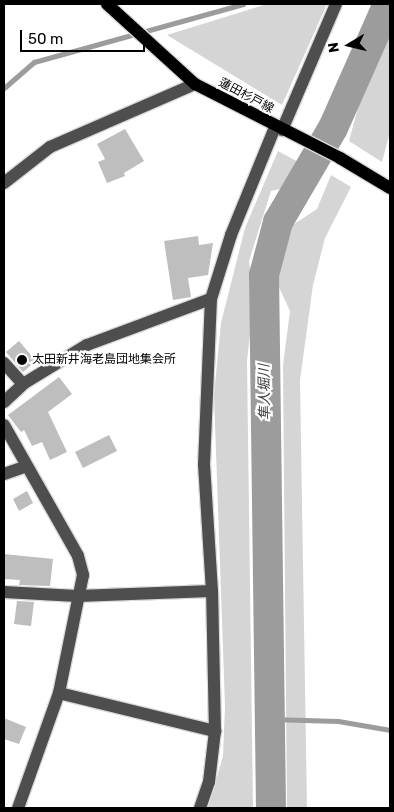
<!DOCTYPE html>
<html>
<head>
<meta charset="utf-8">
<style>
	body { margin:0 }
	#map { position:relative; width:394px; height:812px; overflow:hidden; background:#fff; font-family:Rubik,"Noto Sans JP",sans-serif }
	div>[style] { position:absolute }
	[style*='--x'] { left:calc(var(--x)*1px); top:calc(var(--y)*1px); width:calc(var(--w)*1px); rotate:calc(var(--a)*1deg) }
	.green>* { inset:0; background:#d5d5d5 }
	.stream>* { height:5px; margin:-2.5px; padding:0 2.5px; transform-origin:2.5px; border-radius:2.5px; background:#9c9c9c }
	.river>* { height:30px; margin:-15px; padding:0 15px; transform-origin:15px; border-radius:15px; background:#9c9c9c }
	.building>* { inset:0; background:#bebebe }
	.roads { filter:drop-shadow(1px 0 #dbdbdb) drop-shadow(-1px 0 #dbdbdb) drop-shadow(0 1px #dbdbdb) drop-shadow(0 -1px #dbdbdb) }
	.minor>* { height:12px; margin:-6px; padding:0 6px; transform-origin:6px; border-radius:6px; background:#4e4e4e }
	.major>* { height:12px; margin:-6px; padding:0 6px; transform-origin:6px; border-radius:6px; background:#000 }
	.dots>* { width:14px; height:14px; translate:-50% -50%; box-sizing:border-box; border:2px solid #fff; border-radius:50% }
	span { translate:-50% -50%; white-space:nowrap; text-align:center; line-height:1.15; -webkit-text-stroke:4.5px #fff; paint-order:stroke }
	.street-label { font-size:12px; color:#000 }
	.poi-label { font-size:12px; color:#000 }
	.left { translate:0 -50%; text-align:left }
	.water-label { font-size:14px; color:#3d3d3d; font-style:italic }
	.frame { position:absolute; inset:0; border:5px solid #000; pointer-events:none }
	.north { position:absolute; left:324px; top:20px; width:50px; height:50px; -webkit-text-stroke:4px #fff; paint-order:stroke; rotate:261deg; font-size:14px; font-weight:700; line-height:20px; text-align:center; color:#000 }
	.north::after { content:''; display:block; margin:auto; width:18px; height:22px; background:#000; clip-path:polygon(50% 0,100% 100%,50% 72%,0 100%) }
	.scale { position:absolute; left:20px; top:30px; width:125px; height:22px; box-sizing:border-box; border:2px solid #000; border-top:0; padding-left:6px; font-size:15px; line-height:18px; white-space:nowrap; color:#000; -webkit-text-stroke:4px #fff; paint-order:stroke }
</style>
</head>
<body>
<div id="map">
	<div class="green">
		<i style="clip-path:polygon(267px 4px,327px 4px,282px 105px,167px 35px)"></i>
		<i style="clip-path:polygon(390px 33px,390px 132px,382px 162px,349px 141px,365px 82px,378px 63px)"></i>
		<i style="clip-path:polygon(278px 151px,300px 163px,289px 187px,271px 191px,249px 261px,254px 298px,247px 361px,253px 808px,208px 808px,223px 756px,225px 706px,214px 395px,221px 323px,245px 228px)"></i>
		<i style="clip-path:polygon(331px 175px,351px 187px,325px 238px,313px 285px,300px 380px,307px 808px,287px 808px,283px 365px,290px 311px,277px 283px,276px 248px,288px 228px,317px 209px)"></i>
	</div>
	<div class="stream">
		<i style="--x:4;--y:88;--w:40;--a:-41"></i>
		<i style="--x:34;--y:62;--w:217;--a:-15.5"></i>
		<i style="--x:270;--y:719;--w:68;--a:1.7"></i>
		<i style="--x:338;--y:721;--w:53;--a:9.8"></i>
	</div>
	<div class="river">
		<i style="--x:271;--y:808;--w:533;--a:-90.75"></i>
		<i style="--x:264;--y:275;--w:55;--a:-75.2"></i>
		<i style="--x:278;--y:222;--w:109;--a:-59.7"></i>
		<i style="--x:333;--y:128;--w:136;--a:-66.1"></i>
	</div>
	<div class="building">
		<i style="clip-path:polygon(125px 129px,144px 161px,124px 173px,125px 176px,107px 183px,98px 162px,105px 159px,97px 144px)"></i>
		<i style="clip-path:polygon(198px 236px,199px 245px,213px 243px,208px 275px,188px 278px,191px 297px,173px 300px,164px 241px)"></i>
		<i style="clip-path:polygon(19px 341px,36px 361px,23px 372px,6px 352px)"></i>
		<i style="clip-path:polygon(59px 377px,72px 394px,48px 412px,67px 452px,50px 460px,42px 442px,32px 446px,24px 430px,21px 432px,8px 415px)"></i>
		<i style="clip-path:polygon(109px 435px,117px 451px,83px 468px,75px 452px)"></i>
		<i style="clip-path:polygon(27px 491px,33px 503px,19px 511px,13px 499px)"></i>
		<i style="clip-path:polygon(4px 554px,53px 559px,50px 586px,19px 585px,20px 580px,4px 579px)"></i>
		<i style="clip-path:polygon(17px 601px,34px 602px,31px 626px,14px 624px)"></i>
		<i style="clip-path:polygon(4px 718px,26px 727px,19px 744px,4px 739px)"></i>
	</div>
	<div class="roads">
		<div class="minor">
			<i style="--x:282;--y:130;--w:137;--a:-66.8"></i>
			<i style="--x:4;--y:183;--w:58;--a:-38"></i>
			<i style="--x:50;--y:147;--w:158;--a:-23.5"></i>
			<i style="--x:4;--y:363;--w:28;--a:48"></i>
			<i style="--x:23;--y:384;--w:75;--a:-31.4"></i>
			<i style="--x:87;--y:345;--w:132;--a:-20.4"></i>
			<i style="--x:4;--y:402;--w:26;--a:-43"></i>
			<i style="--x:4;--y:425;--w:150;--a:60.5"></i>
			<i style="--x:78;--y:556;--w:20;--a:75"></i>
			<i style="--x:83;--y:575;--w:120;--a:101.5"></i>
			<i style="--x:59;--y:693;--w:122;--a:109.6"></i>
			<i style="--x:4;--y:474;--w:24;--a:-19"></i>
			<i style="--x:4;--y:592;--w:73;--a:3.1"></i>
			<i style="--x:77;--y:596;--w:135;--a:-2.1"></i>
			<i style="--x:59;--y:693;--w:161;--a:13.7"></i>
			<i style="--x:200;--y:808;--w:28;--a:-71"></i>
			<i style="--x:209;--y:782;--w:51;--a:-83.3"></i>
			<i style="--x:215;--y:731;--w:140;--a:-91.2"></i>
			<i style="--x:212;--y:591;--w:126;--a:-93.6"></i>
			<i style="--x:204;--y:465;--w:166;--a:-87.6"></i>
			<i style="--x:211;--y:299;--w:67;--a:-72.6"></i>
			<i style="--x:231;--y:235;--w:117;--a:-67.8"></i>
		</div>
		<div class="major">
			<i style="--x:107;--y:4;--w:119;--a:42.3"></i>
			<i style="--x:195;--y:84;--w:163;--a:27"></i>
			<i style="--x:340;--y:158;--w:58;--a:31"></i>
		</div>
	</div>
	<div class="dots">
		<i style="left:22px;top:360px;background:#000"></i>
	</div>
	<div class="street-label">
		<span style="left:246px;top:96px;rotate:28deg">蓮田杉戸線</span>
	</div>
	<div class="poi-label">
		<span class="left" style="left:32px;top:360px">太田新井海老島団地集会所</span>
	</div>
	<div class="water-label">
		<span style="left:265px;top:392px;rotate:-91deg">隼人堀川</span>
	</div>
	<div class="frame"></div>
	<div class="north">N</div>
	<div class="scale">50 m</div>
</div>
</body>
</html>
